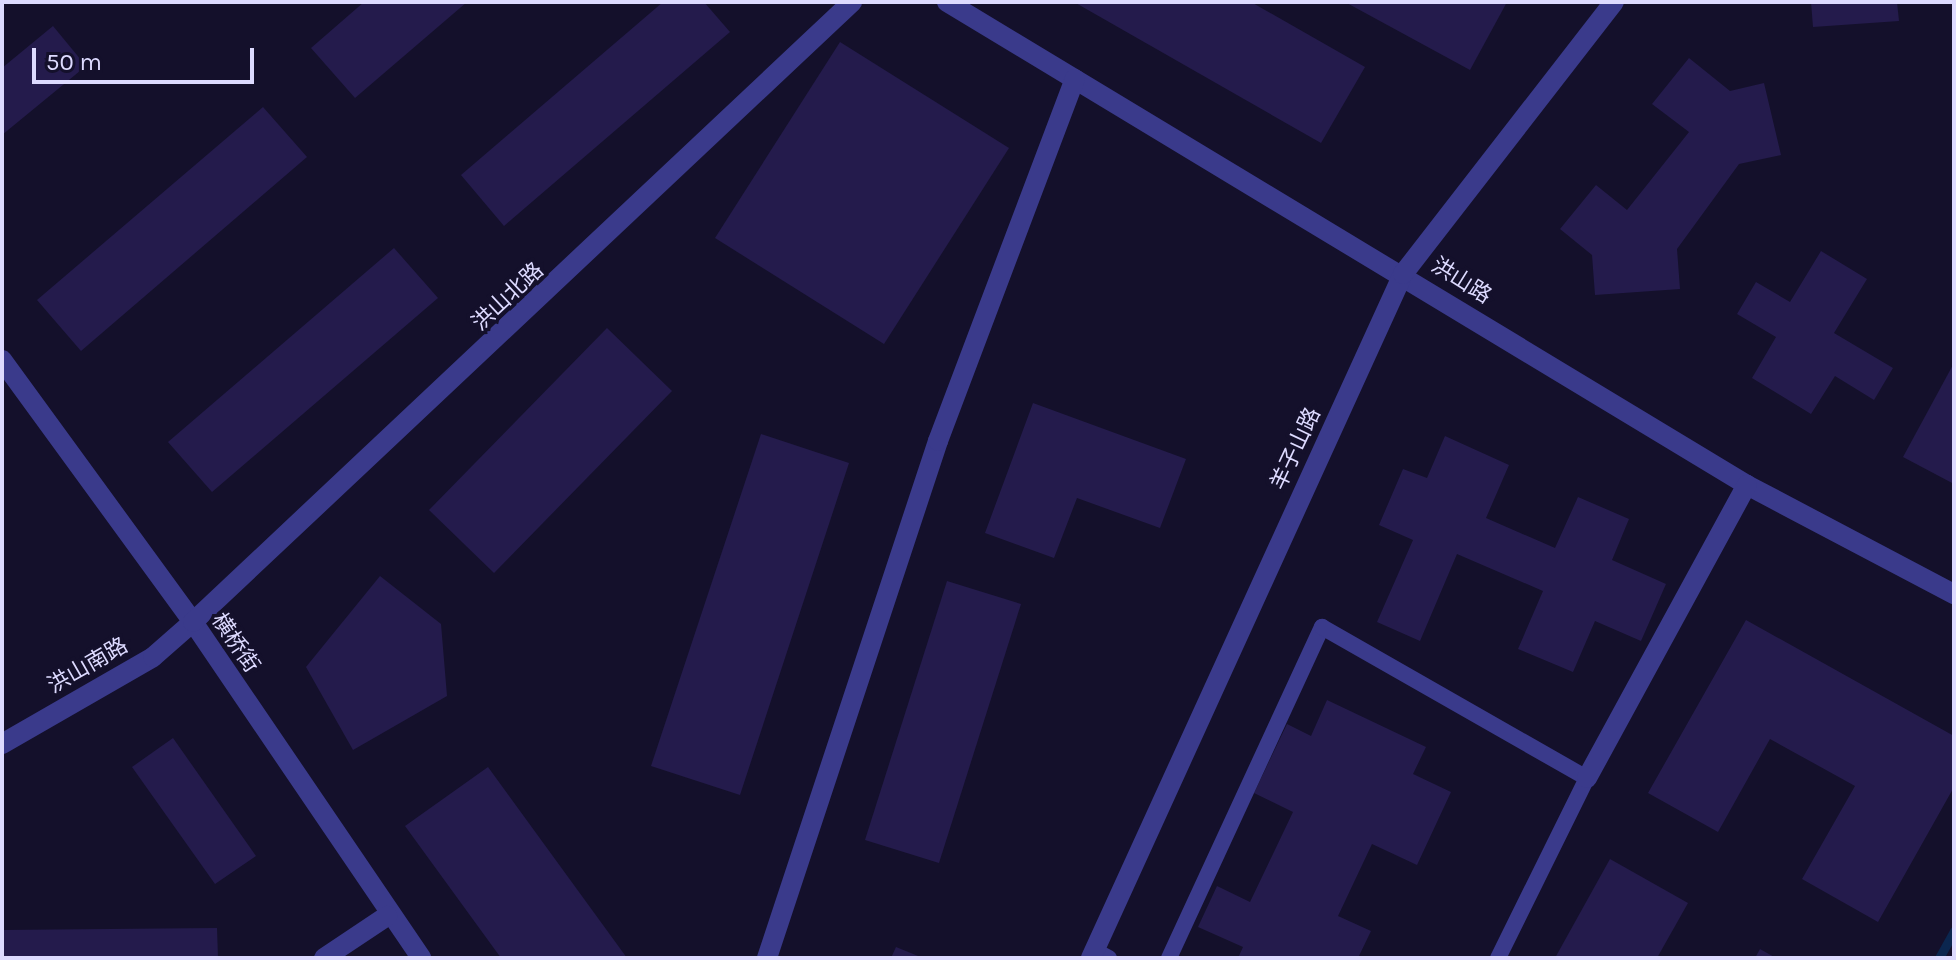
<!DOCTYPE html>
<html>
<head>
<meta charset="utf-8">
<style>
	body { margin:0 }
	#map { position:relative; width:1956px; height:960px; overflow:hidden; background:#14102b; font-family:Karla,"Noto Sans SC",sans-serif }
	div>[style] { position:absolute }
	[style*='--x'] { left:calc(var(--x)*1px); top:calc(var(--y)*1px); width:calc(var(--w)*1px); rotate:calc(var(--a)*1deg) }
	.stream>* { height:9px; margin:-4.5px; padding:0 4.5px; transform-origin:4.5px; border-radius:4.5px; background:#0b264f }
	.building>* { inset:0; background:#241b4c }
	.lane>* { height:16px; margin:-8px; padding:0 8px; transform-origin:8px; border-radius:8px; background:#3a3a8b }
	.street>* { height:20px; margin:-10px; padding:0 10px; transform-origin:10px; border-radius:10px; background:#3a3a8b }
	span { translate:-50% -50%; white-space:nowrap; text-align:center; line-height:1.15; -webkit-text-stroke:7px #14102b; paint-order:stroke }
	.street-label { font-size:22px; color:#dddaff }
	.frame { position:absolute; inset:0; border:4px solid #dddaff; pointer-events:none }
	.scale { position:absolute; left:32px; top:48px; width:222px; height:36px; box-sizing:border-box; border:4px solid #dddaff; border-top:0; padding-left:10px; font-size:24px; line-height:28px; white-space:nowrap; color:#dddaff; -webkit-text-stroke:6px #14102b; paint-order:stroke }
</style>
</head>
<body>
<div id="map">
	<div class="stream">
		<i style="--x:1939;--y:958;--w:31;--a:-61"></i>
	</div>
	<div class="building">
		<i style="clip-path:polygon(364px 2px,467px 2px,355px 98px,311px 48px)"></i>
		<i style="clip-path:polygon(663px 2px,704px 2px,730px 32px,504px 226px,461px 175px)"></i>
		<i style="clip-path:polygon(1074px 2px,1251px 2px,1365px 67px,1321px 143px)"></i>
		<i style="clip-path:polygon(1345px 2px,1507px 2px,1470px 70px)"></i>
		<i style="clip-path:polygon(1811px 2px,1897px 2px,1899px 21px,1813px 27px)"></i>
		<i style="clip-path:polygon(53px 26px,86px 66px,2px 135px,2px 68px)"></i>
		<i style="clip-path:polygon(840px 42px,1009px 148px,884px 344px,715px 238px)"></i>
		<i style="clip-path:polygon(1689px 58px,1730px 91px,1764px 83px,1781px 155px,1739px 164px,1677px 249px,1680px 289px,1595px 295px,1592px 255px,1560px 229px,1596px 185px,1627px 210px,1689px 132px,1652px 104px)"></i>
		<i style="clip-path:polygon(263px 107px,307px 157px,81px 351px,37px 300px)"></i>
		<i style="clip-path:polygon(394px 248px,438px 298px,212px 492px,168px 442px)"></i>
		<i style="clip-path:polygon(1821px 251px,1867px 279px,1834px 333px,1893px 368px,1874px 400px,1835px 376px,1811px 414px,1752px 378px,1776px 337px,1737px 314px,1756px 282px,1790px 302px)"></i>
		<i style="clip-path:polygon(607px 328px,672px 391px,494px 573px,429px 510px)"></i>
		<i style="clip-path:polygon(1954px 363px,1954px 484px,1903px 457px)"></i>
		<i style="clip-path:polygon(1033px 403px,1186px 459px,1160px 528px,1077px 498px,1054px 558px,985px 533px)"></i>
		<i style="clip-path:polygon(761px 434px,849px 463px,740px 795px,651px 766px)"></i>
		<i style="clip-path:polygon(1445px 436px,1509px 465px,1486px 518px,1555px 548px,1578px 497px,1629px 519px,1612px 560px,1666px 584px,1641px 641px,1595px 621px,1573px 672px,1518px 649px,1543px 591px,1457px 554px,1420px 641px,1377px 622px,1413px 540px,1379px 525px,1403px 469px,1427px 478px)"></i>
		<i style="clip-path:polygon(380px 576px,441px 624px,447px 696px,353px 750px,306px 667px)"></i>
		<i style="clip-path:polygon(947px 581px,1021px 604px,939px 863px,865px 840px)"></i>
		<i style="clip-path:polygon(1746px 620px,1954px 736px,1954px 787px,1878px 922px,1802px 879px,1855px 786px,1770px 739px,1718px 832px,1648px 793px)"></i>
		<i style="clip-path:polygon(1327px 700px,1426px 747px,1413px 774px,1451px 792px,1417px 865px,1372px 844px,1338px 916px,1371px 931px,1358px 958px,1238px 958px,1243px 947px,1198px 927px,1217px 886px,1250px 902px,1293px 812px,1254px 793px,1287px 724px,1311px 736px)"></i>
		<i style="clip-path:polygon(173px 738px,256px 856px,215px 884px,132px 767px)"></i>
		<i style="clip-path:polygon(488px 767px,627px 958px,501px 958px,405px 826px)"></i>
		<i style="clip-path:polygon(1610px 859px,1688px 903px,1657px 958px,1555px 958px)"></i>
		<i style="clip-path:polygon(217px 928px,218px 958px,2px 958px,2px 930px)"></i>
		<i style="clip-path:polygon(896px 947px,923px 958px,891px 958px)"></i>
		<i style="clip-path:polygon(1760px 949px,1776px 958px,1755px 958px)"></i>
	</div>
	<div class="lane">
		<i style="--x:1094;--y:950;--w:17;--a:28"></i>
		<i style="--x:1169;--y:958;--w:365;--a:-65.2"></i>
		<i style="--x:1322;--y:627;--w:305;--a:29.7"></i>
		<i style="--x:1587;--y:778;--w:201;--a:116.3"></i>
	</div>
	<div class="street">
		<i style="--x:947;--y:2;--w:934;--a:31.12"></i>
		<i style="--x:1747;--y:485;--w:234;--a:27.8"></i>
		<i style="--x:2;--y:360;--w:324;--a:53.9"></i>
		<i style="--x:193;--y:622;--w:406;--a:55.8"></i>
		<i style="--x:2;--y:744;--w:174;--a:-29.9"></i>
		<i style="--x:153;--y:657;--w:53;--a:-41.2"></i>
		<i style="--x:193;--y:622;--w:905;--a:-43.25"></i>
		<i style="--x:1587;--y:778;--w:334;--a:-61.4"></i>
		<i style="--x:324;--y:958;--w:76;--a:-33.7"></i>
		<i style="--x:767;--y:958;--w:545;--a:-71.7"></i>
		<i style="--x:938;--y:441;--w:387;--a:-69.3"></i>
		<i style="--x:1091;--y:958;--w:752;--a:-65.48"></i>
		<i style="--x:1403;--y:274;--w:344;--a:-52.2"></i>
	</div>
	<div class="street-label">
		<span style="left:1461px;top:281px;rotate:32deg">洪山路</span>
		<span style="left:508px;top:297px;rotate:-43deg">洪山北路</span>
		<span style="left:1296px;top:449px;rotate:-65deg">羊子山路</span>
		<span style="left:235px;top:643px;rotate:56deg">横桥街</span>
		<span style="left:88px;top:666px;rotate:-30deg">洪山南路</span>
	</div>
	<div class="frame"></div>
	<div class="scale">50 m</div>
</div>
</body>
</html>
